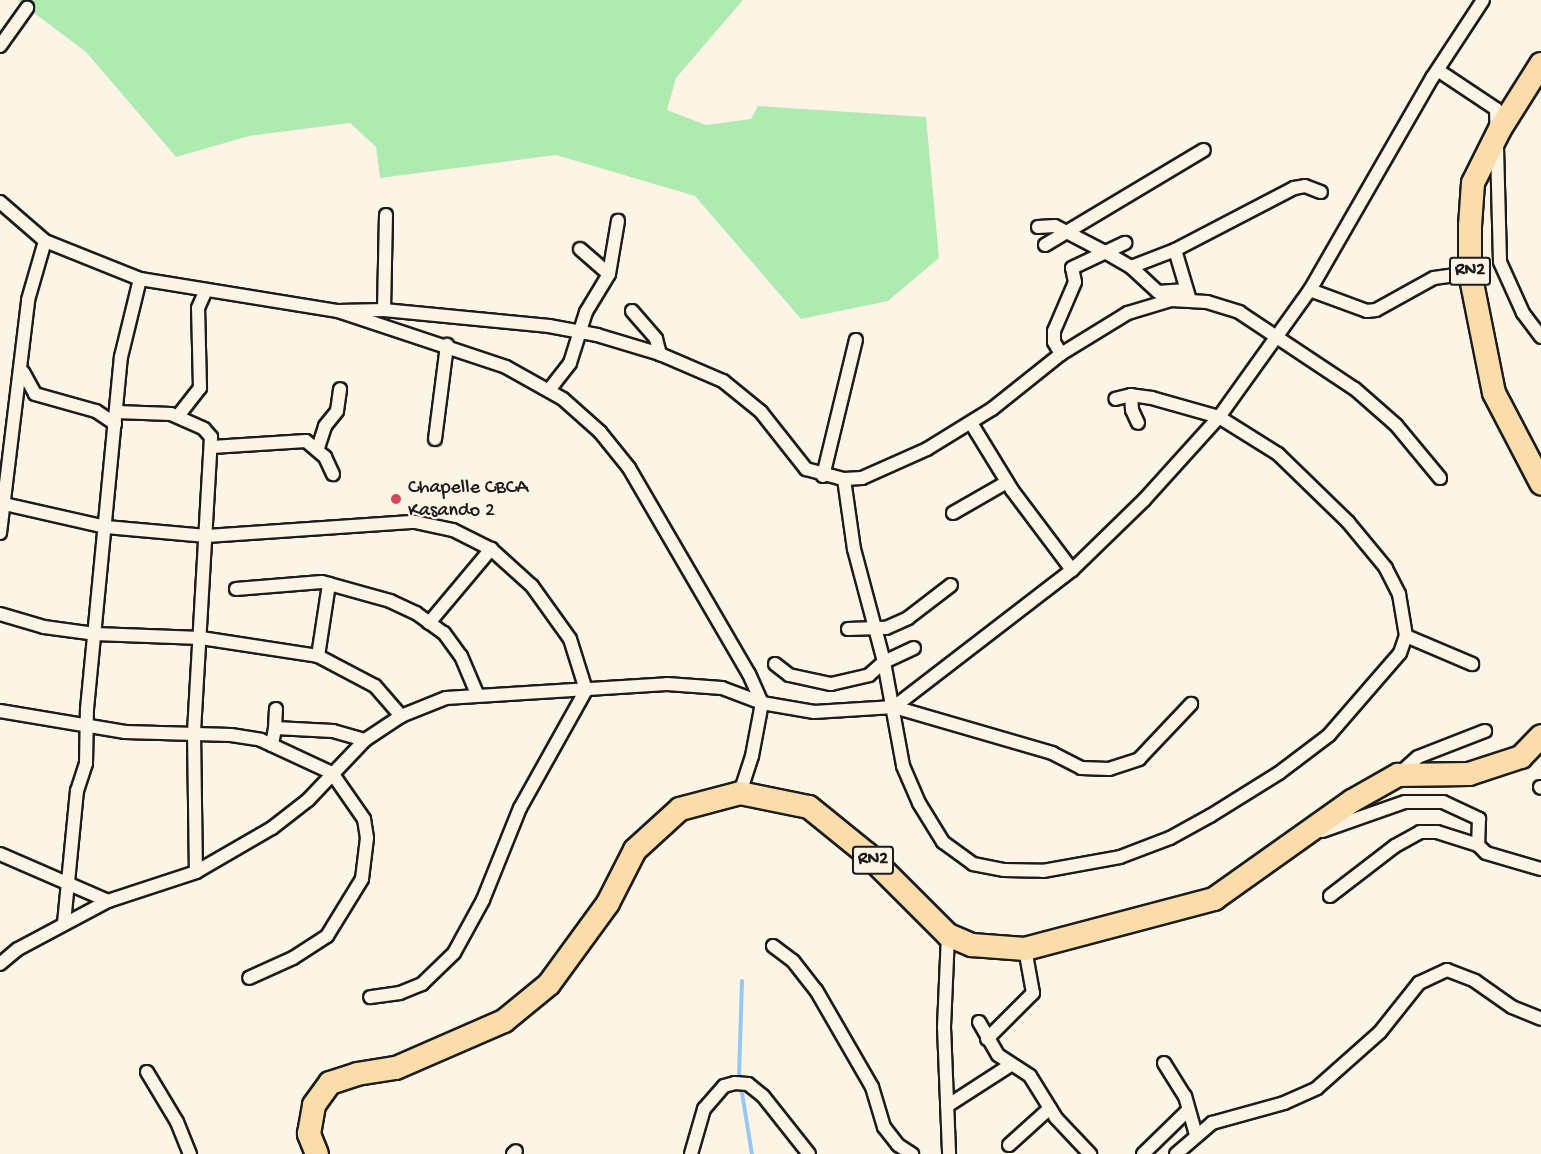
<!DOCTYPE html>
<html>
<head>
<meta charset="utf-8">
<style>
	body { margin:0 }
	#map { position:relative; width:1541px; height:1154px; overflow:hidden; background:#fcf5e5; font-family:"Gochi Hand",sans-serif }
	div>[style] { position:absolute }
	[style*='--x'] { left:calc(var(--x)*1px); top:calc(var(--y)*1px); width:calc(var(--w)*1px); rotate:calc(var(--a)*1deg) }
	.green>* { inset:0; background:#afebb1 }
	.stream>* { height:4px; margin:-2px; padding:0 2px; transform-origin:2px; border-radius:2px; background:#97c8f3 }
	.roads { filter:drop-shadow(2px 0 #1c1c1c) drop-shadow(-2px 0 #1c1c1c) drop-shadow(0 2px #1c1c1c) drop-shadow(0 -2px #1c1c1c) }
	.street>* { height:12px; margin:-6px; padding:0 6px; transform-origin:6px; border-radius:6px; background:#fcf5e5 }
	.highway>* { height:22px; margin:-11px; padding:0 11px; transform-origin:11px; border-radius:11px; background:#fbddab }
	.dots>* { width:16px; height:16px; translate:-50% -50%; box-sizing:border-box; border:3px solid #fcf5e5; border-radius:50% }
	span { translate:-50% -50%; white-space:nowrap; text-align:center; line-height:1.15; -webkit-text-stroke:4.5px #fcf5e5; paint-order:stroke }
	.shield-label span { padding:2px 4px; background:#fcf5e5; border:2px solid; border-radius:4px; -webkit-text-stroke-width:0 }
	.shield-label { font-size:18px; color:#1c1c1c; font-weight:700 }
	.poi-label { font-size:20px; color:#1c1c1c }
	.left { translate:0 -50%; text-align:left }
</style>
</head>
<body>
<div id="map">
	<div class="green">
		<i style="clip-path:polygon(17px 0,743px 0,676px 78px,667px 110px,706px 125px,751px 119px,758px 106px,926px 117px,939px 258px,888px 301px,801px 319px,695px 196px,556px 155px,380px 178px,376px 147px,350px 123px,249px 136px,176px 157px,86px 52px)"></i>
	</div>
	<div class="stream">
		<i style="--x:742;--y:981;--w:93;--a:91.8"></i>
		<i style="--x:739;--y:1074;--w:81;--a:80.8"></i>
	</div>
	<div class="roads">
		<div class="street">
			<i style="--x:0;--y:46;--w:47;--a:-54.6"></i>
			<i style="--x:1439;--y:71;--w:69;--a:33.7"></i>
			<i style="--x:1496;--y:109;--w:153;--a:88.5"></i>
			<i style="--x:1500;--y:262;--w:56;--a:65.7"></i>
			<i style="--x:1523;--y:313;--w:30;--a:53"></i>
			<i style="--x:0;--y:202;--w:60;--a:40.9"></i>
			<i style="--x:45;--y:241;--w:102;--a:21.8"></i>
			<i style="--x:140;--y:279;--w:201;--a:9.2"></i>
			<i style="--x:338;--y:311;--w:177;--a:18.4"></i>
			<i style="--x:506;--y:367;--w:65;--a:29.3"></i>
			<i style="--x:563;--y:399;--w:50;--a:41.7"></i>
			<i style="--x:600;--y:432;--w:46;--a:51.1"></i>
			<i style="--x:629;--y:468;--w:238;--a:59.8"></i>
			<i style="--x:749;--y:674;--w:32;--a:66"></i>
			<i style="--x:762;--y:703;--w:54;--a:100.7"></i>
			<i style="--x:752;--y:756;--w:39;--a:108"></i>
			<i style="--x:1038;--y:227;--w:17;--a:-3"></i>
			<i style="--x:1055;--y:226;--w:56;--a:27.5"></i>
			<i style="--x:1105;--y:252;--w:30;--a:30"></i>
			<i style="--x:1131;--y:267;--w:37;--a:43"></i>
			<i style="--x:1158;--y:292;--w:28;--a:-4"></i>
			<i style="--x:1045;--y:245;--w:185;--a:-30.9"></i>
			<i style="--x:580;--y:249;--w:38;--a:41"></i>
			<i style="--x:1175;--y:250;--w:49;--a:73.4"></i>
			<i style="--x:1131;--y:267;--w:47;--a:-21.1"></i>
			<i style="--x:1175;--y:250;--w:134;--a:-27.5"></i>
			<i style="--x:1294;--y:188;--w:11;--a:-10"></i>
			<i style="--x:1305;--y:186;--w:17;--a:21"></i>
			<i style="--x:1310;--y:290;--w:61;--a:20.2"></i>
			<i style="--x:1367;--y:311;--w:9;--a:-6"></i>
			<i style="--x:1376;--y:310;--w:66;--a:-28.9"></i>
			<i style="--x:1434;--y:278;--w:36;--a:-8"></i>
			<i style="--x:384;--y:310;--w:95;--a:-88.8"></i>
			<i style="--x:338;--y:311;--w:46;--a:-1.2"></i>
			<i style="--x:384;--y:310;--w:166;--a:5.5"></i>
			<i style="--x:549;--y:326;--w:49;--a:10.6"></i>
			<i style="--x:597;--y:335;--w:66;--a:16.8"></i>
			<i style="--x:660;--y:354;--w:69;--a:23.2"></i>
			<i style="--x:723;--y:381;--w:49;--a:39.2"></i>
			<i style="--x:761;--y:412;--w:73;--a:51.7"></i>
			<i style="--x:806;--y:469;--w:39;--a:15"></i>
			<i style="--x:844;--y:479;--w:18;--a:-3"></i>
			<i style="--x:862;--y:478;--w:71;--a:-24"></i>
			<i style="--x:927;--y:449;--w:76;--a:-31.6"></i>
			<i style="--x:992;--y:409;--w:88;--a:-38.6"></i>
			<i style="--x:1061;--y:354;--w:79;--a:-31.5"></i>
			<i style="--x:1128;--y:313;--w:45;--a:-16.8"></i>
			<i style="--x:1171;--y:300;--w:36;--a:3"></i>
			<i style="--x:1207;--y:302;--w:34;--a:17"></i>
			<i style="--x:1239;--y:312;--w:139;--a:33.6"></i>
			<i style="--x:1355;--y:389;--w:55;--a:41.3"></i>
			<i style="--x:1396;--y:425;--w:69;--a:50.3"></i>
			<i style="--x:632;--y:311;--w:37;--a:49"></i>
			<i style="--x:656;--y:339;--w:16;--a:75"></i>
			<i style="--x:1061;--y:354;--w:14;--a:-120"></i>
			<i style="--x:1054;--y:342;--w:11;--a:-90"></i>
			<i style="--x:1054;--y:331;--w:53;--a:-66.8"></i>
			<i style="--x:1075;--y:282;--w:14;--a:-102"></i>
			<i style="--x:1072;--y:268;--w:59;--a:-25.3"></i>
			<i style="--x:23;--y:372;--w:25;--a:61"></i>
			<i style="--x:35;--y:394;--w:63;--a:15.6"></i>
			<i style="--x:96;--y:411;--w:23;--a:34"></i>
			<i style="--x:549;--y:390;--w:34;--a:-52"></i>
			<i style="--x:570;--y:363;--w:53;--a:-72.6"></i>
			<i style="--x:586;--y:312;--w:44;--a:-58.8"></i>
			<i style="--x:609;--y:274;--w:54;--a:-80.4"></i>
			<i style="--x:1131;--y:395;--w:15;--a:86"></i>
			<i style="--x:1132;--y:410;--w:14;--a:65"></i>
			<i style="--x:116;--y:412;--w:55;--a:2.1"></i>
			<i style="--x:171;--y:414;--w:36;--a:24"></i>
			<i style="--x:204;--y:429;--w:11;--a:49"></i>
			<i style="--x:211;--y:437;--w:295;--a:93.3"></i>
			<i style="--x:194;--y:732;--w:140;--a:89.2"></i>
			<i style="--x:178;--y:416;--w:36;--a:-52"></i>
			<i style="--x:200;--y:388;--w:80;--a:-91.4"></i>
			<i style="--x:198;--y:308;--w:20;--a:-66"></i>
			<i style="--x:971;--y:423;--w:79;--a:58.5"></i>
			<i style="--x:1012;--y:490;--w:100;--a:53.1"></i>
			<i style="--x:435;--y:439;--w:95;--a:-82.7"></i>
			<i style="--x:212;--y:447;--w:94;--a:-3.7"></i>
			<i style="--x:306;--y:441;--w:25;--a:40"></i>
			<i style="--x:325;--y:457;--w:19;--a:65"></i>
			<i style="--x:318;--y:448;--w:23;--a:-72"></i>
			<i style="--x:325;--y:426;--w:19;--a:-51"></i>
			<i style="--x:337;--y:411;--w:22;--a:-82"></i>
			<i style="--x:823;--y:476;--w:140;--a:-76.4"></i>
			<i style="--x:844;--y:479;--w:71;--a:81.9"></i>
			<i style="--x:854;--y:549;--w:117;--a:75.1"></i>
			<i style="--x:884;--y:662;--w:106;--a:79.6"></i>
			<i style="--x:903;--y:766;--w:40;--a:66.6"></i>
			<i style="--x:919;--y:803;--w:46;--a:58.4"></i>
			<i style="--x:943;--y:842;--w:37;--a:36"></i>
			<i style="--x:973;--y:864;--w:32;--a:11"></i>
			<i style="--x:1004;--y:870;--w:39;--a:1"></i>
			<i style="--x:1043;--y:871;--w:78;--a:-10.3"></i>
			<i style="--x:1120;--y:857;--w:53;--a:-20.8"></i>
			<i style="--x:1170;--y:838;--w:46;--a:-28.8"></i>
			<i style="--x:1210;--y:816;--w:81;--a:-31.9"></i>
			<i style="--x:1279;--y:773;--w:63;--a:-37.2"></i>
			<i style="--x:1329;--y:735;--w:108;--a:-49.1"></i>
			<i style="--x:1400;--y:653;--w:18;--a:-71"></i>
			<i style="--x:1406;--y:636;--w:43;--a:-99.5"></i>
			<i style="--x:1399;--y:594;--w:29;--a:-117"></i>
			<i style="--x:1386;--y:568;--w:60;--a:-129.6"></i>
			<i style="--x:1348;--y:522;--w:98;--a:-135.8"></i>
			<i style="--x:1278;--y:454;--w:70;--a:-147.9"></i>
			<i style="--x:1219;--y:417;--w:70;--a:-164.2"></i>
			<i style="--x:1152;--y:398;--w:21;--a:-172"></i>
			<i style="--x:1131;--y:395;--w:16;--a:166"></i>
			<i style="--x:0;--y:503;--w:109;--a:12.8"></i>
			<i style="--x:106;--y:527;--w:101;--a:5.1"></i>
			<i style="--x:207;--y:536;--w:208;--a:-3.9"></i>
			<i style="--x:415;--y:522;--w:39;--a:12"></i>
			<i style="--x:453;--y:530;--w:42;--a:26.6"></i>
			<i style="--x:491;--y:549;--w:55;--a:42.1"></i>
			<i style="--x:532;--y:586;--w:65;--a:54.4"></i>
			<i style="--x:570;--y:639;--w:53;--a:72.6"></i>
			<i style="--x:586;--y:690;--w:135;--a:119.2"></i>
			<i style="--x:520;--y:808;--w:99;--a:111.9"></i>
			<i style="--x:483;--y:900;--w:60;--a:118.7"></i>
			<i style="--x:454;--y:953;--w:45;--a:135.9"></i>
			<i style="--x:422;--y:984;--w:24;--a:158"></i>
			<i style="--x:400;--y:993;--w:30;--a:172"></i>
			<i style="--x:953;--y:513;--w:62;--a:-29.9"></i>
			<i style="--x:0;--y:533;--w:235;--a:-83.1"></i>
			<i style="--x:28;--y:300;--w:61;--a:-73.9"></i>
			<i style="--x:236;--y:589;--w:86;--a:-4.7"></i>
			<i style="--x:322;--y:582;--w:71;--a:15.6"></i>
			<i style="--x:390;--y:601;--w:29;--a:25"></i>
			<i style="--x:416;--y:613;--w:34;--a:36"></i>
			<i style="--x:444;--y:633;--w:29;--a:54"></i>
			<i style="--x:461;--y:656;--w:43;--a:67"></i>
			<i style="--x:0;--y:614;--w:46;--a:16.5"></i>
			<i style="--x:44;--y:627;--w:51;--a:7.8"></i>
			<i style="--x:95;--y:634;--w:106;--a:2.2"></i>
			<i style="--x:201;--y:638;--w:118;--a:8.7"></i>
			<i style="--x:318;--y:656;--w:64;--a:27.8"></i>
			<i style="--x:375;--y:686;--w:40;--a:49"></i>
			<i style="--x:429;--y:623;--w:97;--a:-50"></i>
			<i style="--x:848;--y:629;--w:38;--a:-2"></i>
			<i style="--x:886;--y:628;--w:24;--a:-24"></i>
			<i style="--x:908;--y:618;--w:54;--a:-37.5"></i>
			<i style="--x:1406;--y:636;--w:72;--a:23"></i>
			<i style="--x:318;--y:656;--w:73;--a:-81.3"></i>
			<i style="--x:775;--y:664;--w:18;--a:38"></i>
			<i style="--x:789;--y:675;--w:43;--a:12.1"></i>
			<i style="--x:831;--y:684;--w:39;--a:-13"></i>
			<i style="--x:869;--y:675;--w:20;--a:-41"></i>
			<i style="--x:884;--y:662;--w:33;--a:-25"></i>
			<i style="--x:894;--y:707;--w:225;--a:-37.6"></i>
			<i style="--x:1072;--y:570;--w:100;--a:-44.2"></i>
			<i style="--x:1144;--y:500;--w:112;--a:-47.9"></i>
			<i style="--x:1219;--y:417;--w:156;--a:-54.4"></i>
			<i style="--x:1310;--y:290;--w:245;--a:-60.1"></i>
			<i style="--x:1432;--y:78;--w:93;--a:-56.8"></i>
			<i style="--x:0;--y:711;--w:127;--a:9.5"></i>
			<i style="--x:125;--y:732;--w:106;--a:1.6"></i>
			<i style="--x:231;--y:735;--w:30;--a:9"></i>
			<i style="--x:261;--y:740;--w:78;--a:24.9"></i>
			<i style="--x:332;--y:773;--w:56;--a:55.2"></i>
			<i style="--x:364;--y:819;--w:19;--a:81"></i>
			<i style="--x:367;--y:838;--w:41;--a:97"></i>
			<i style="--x:362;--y:879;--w:67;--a:121.6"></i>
			<i style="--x:327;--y:936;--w:40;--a:147.1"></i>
			<i style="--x:293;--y:958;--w:48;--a:155.6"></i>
			<i style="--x:275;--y:728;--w:19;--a:-87"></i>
			<i style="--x:272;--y:745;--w:17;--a:-80"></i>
			<i style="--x:275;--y:728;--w:58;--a:3"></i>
			<i style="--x:333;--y:731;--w:33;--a:16"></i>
			<i style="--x:1399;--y:774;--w:25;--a:-42"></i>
			<i style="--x:1418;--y:757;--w:72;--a:-21.2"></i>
			<i style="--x:1540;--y:787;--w:1;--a:45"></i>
			<i style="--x:1322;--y:831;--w:88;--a:-19.3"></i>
			<i style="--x:1405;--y:802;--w:38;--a:0"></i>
			<i style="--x:1443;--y:802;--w:40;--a:25"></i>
			<i style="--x:1479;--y:819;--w:26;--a:92"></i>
			<i style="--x:1478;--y:845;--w:11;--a:45"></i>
			<i style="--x:1486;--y:853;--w:57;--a:16.2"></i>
			<i style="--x:0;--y:854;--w:118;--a:23.5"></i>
			<i style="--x:1330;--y:896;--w:82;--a:-37.6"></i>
			<i style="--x:1395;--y:846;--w:29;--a:-29"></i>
			<i style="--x:1420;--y:832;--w:17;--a:0"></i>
			<i style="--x:1437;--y:832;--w:43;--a:17.6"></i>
			<i style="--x:64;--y:923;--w:133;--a:-84.4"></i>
			<i style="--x:77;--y:791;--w:28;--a:-72"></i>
			<i style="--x:86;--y:764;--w:55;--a:-89"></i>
			<i style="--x:87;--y:709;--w:354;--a:-84.5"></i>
			<i style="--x:121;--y:357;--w:80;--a:-76.3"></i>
			<i style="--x:948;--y:935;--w:92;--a:92.5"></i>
			<i style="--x:944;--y:1027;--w:127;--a:87.7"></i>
			<i style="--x:773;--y:946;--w:25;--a:37"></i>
			<i style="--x:793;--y:961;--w:37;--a:52"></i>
			<i style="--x:816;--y:990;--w:112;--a:60"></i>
			<i style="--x:872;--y:1087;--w:42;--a:73.3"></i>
			<i style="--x:884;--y:1127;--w:23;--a:52"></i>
			<i style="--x:898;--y:1145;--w:17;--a:33"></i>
			<i style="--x:0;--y:964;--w:23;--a:-40"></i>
			<i style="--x:18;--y:949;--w:102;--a:-28.1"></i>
			<i style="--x:108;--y:901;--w:93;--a:-18.2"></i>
			<i style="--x:196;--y:872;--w:88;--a:-30.1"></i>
			<i style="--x:272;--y:828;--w:46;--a:-37.9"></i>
			<i style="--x:308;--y:800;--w:83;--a:-46.5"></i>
			<i style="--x:365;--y:740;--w:43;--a:-33.7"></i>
			<i style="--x:401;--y:716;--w:48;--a:-21.8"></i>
			<i style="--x:446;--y:698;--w:221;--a:-3.6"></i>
			<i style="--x:667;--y:684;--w:55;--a:4.2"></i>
			<i style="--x:722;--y:688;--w:43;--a:20.6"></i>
			<i style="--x:762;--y:703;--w:53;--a:9.8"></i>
			<i style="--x:814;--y:712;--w:80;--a:-3.6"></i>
			<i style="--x:894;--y:707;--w:165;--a:16.2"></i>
			<i style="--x:1052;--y:753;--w:33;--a:27"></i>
			<i style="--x:1081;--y:768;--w:28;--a:2"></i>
			<i style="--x:1109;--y:769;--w:32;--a:-18"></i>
			<i style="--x:1139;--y:759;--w:76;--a:-46.6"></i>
			<i style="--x:979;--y:1022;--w:38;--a:60"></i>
			<i style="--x:998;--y:1055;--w:38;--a:33"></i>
			<i style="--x:1030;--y:1076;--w:49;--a:58.2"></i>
			<i style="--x:1056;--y:1118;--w:50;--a:46.6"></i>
			<i style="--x:987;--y:1039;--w:65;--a:-45"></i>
			<i style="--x:1033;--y:993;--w:45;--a:-100.3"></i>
			<i style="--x:1164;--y:1063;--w:39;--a:58"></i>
			<i style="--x:1185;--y:1096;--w:41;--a:74.2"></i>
			<i style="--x:147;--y:1072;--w:58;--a:59"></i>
			<i style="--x:177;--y:1122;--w:35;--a:68"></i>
			<i style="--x:947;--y:1106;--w:74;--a:-32.8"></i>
			<i style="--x:1009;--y:1145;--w:55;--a:-42.1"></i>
			<i style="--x:513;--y:1154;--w:4;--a:-45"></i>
			<i style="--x:691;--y:1154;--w:47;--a:-73.9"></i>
			<i style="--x:704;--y:1109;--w:30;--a:-49"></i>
			<i style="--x:724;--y:1086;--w:11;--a:-15"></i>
			<i style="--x:735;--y:1083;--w:13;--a:4"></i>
			<i style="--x:748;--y:1084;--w:19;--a:39"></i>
			<i style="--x:763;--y:1096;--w:74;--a:51.6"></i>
			<i style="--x:1143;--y:1154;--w:62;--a:-44.3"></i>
			<i style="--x:1176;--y:1154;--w:48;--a:-40.7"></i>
			<i style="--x:1212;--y:1123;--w:75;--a:-15.5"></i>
			<i style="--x:1284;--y:1103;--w:36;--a:-24"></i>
			<i style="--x:1317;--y:1088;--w:84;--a:-41.6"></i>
			<i style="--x:1380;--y:1032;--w:63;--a:-51.5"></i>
			<i style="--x:1419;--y:983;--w:31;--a:-25"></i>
			<i style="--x:1447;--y:970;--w:30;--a:21"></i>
			<i style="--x:1475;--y:981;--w:45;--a:35.1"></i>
			<i style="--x:1512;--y:1007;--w:31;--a:22"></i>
		</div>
		<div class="highway">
			<i style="--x:1541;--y:64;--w:77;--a:122.2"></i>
			<i style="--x:1500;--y:129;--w:60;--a:116.6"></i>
			<i style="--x:1473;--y:183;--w:43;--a:94"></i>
			<i style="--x:1470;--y:226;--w:47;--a:90"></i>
			<i style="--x:1470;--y:273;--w:122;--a:78.7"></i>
			<i style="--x:1494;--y:393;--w:102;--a:62.4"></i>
			<i style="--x:317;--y:1154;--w:22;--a:-112"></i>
			<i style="--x:309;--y:1134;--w:29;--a:-80"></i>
			<i style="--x:314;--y:1105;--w:27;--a:-54"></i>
			<i style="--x:330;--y:1083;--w:28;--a:-18"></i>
			<i style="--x:357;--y:1074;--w:39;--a:-9"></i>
			<i style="--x:396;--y:1068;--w:118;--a:-23.5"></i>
			<i style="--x:504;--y:1021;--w:58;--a:-39.4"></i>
			<i style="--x:549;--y:984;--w:100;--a:-53.9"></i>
			<i style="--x:608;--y:903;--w:59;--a:-63"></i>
			<i style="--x:635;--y:850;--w:61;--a:-42.3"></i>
			<i style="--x:680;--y:809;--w:62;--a:-14.9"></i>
			<i style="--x:740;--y:793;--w:70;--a:11.5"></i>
			<i style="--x:809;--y:807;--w:75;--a:39"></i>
			<i style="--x:867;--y:854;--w:115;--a:45"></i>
			<i style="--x:948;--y:935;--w:26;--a:23"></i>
			<i style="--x:972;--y:945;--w:53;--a:4.3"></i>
			<i style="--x:1025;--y:949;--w:196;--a:-14.8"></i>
			<i style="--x:1214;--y:899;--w:169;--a:-35.4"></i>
			<i style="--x:1352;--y:801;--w:53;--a:-29.5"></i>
			<i style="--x:1398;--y:775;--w:71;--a:-0.8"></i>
			<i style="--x:1469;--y:774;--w:55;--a:-18.1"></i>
			<i style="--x:1521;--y:757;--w:29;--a:-46"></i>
		</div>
	</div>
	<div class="dots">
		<i style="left:396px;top:499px;background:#d1495b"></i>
	</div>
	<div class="shield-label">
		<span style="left:1470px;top:271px">RN2</span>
		<span style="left:873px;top:860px">RN2</span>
	</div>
	<div class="poi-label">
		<span class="left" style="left:408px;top:500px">Chapelle CBCA<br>Kasando 2</span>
	</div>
</div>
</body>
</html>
